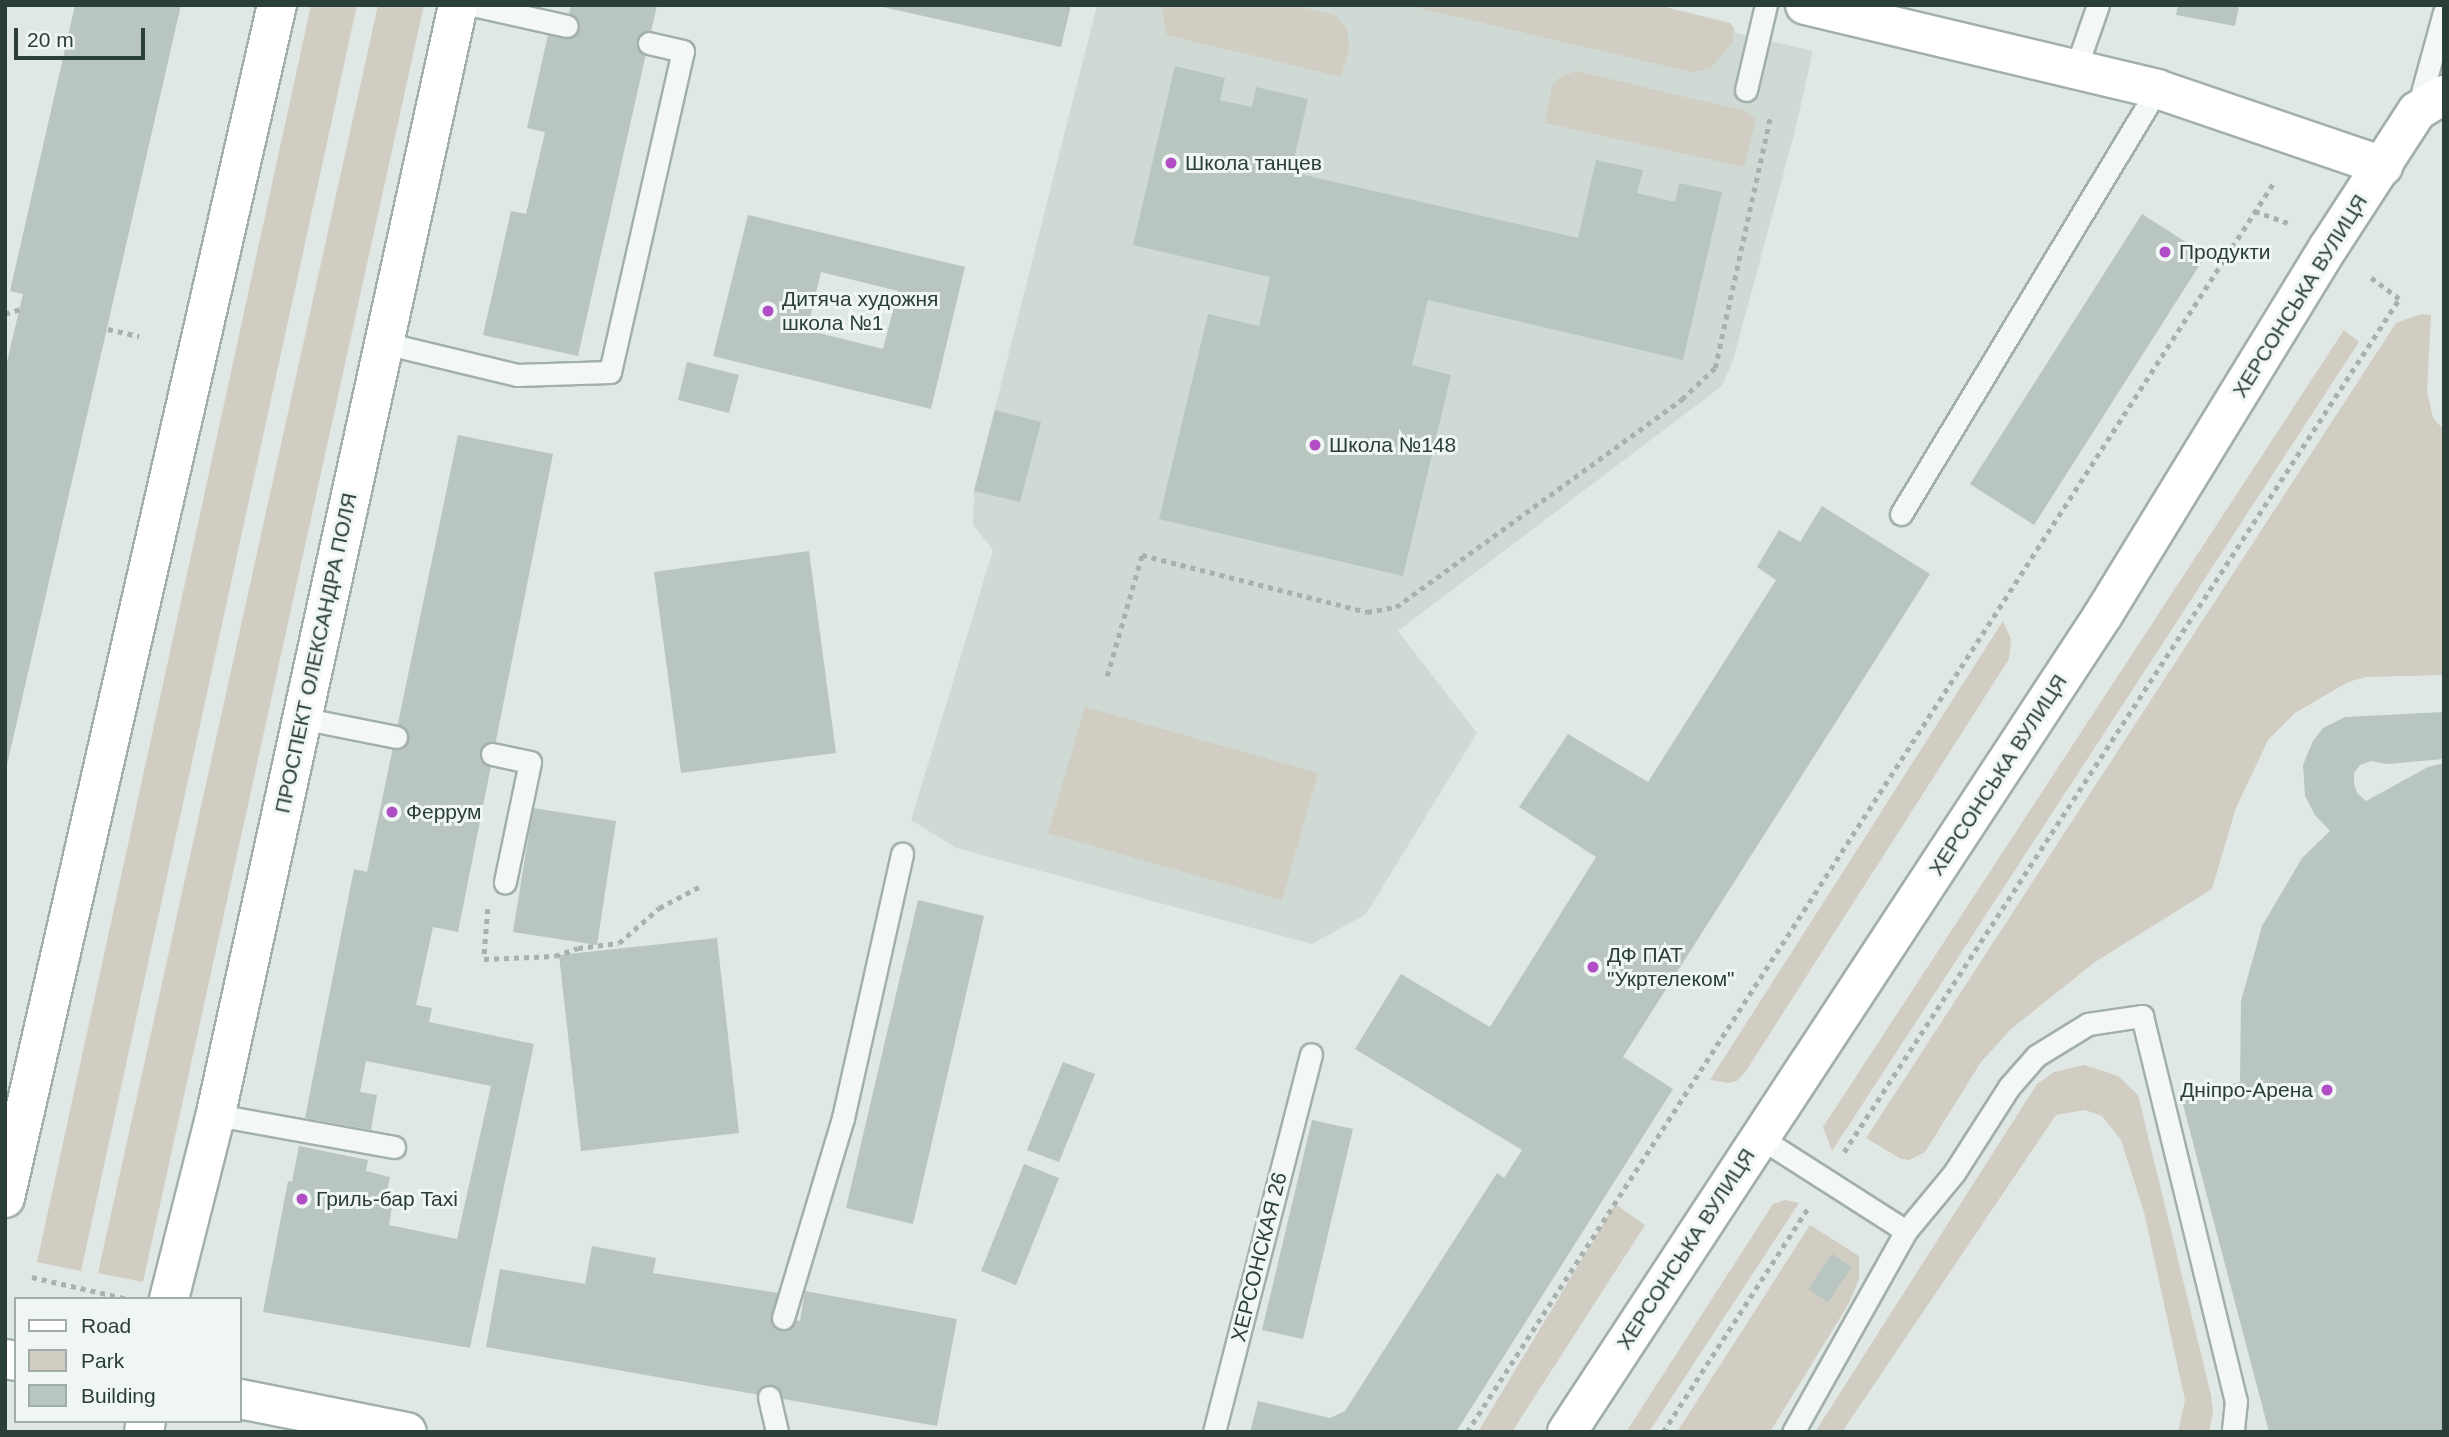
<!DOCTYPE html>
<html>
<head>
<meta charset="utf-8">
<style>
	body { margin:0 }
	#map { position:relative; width:2449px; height:1437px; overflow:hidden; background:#e0e8e5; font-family:Helvetica,sans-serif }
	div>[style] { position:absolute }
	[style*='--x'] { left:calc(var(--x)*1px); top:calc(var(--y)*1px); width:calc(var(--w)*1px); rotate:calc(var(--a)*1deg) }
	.built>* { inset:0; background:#cfdad5 }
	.green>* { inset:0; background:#d2cdc2 }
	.building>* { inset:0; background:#b8c5c0 }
	.path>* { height:4.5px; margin-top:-2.25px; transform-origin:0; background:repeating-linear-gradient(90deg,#a7b1ad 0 5px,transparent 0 10px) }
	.roads { filter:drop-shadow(2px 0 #a2afaa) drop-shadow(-2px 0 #a2afaa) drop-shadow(0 2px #a2afaa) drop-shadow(0 -2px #a2afaa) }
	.lane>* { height:21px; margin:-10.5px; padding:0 10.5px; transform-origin:10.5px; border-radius:10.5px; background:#f3f7f5 }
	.secondary>* { height:38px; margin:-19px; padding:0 19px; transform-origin:19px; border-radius:19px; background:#fff }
	.primary>* { height:38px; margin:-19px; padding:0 19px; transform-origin:19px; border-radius:19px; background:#fff }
	.dots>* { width:19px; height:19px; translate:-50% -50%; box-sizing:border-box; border:4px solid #f0f6f3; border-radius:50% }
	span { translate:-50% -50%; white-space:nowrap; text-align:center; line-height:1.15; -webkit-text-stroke:6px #f0f6f3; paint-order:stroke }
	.poi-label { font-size:21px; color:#2a3f37 }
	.left { translate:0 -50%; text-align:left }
	.right { translate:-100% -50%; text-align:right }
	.street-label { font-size:21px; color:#2a3f37 }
	.frame { position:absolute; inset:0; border:7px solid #2a3f37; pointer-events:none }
	.legend { position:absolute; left:14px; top:1297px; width:228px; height:126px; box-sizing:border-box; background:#f0f6f3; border:2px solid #a1ada8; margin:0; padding:9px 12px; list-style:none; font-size:21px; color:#2a3f37 }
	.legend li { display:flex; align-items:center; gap:14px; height:35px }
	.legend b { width:35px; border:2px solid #a1ada8 }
	.scale { position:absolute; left:14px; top:28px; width:131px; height:32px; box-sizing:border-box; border:4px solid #2a3f37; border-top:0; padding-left:9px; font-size:21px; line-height:24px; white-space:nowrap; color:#2a3f37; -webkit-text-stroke:5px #f0f6f3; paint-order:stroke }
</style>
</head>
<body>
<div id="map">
	<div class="built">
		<i style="clip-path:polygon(1097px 5px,1618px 5px,1813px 51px,1795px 131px,1733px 360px,1722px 386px,1398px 631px,1477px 733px,1366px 914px,1312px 944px,956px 848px,911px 820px,993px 550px,973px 525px,974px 491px)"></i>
	</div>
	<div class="green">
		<i style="clip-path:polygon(311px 5px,357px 5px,81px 1271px,37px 1262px)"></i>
		<i style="clip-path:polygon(378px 5px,424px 5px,143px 1282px,98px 1273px)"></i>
		<i style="clip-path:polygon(1161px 5px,1293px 5px,1335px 15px,1347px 29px,1348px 38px,1349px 48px,1341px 77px,1167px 35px)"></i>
		<i style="clip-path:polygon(1406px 5px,1657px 5px,1730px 23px,1734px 28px,1733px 42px,1711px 68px,1692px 72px)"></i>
		<i style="clip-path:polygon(1576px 71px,1745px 111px,1756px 119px,1744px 167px,1545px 123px,1552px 86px,1560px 77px)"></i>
		<i style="clip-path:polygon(2421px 314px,2431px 315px,2427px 391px,2433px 418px,2444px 430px,2444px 675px,2366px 677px,2348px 682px,2295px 713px,2268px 740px,2236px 808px,2212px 889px,2095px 962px,2011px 1029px,1981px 1062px,1925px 1152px,1909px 1160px,1901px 1159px,1866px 1138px,2396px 323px)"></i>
		<i style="clip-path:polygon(2344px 330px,2359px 342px,1832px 1151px,1823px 1127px)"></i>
		<i style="clip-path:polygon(2003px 621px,2011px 639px,2009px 659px,1746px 1071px,1737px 1081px,1728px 1083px,1710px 1080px)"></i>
		<i style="clip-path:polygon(1085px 707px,1318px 773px,1282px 900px,1048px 833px)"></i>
		<i style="clip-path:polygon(2084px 1065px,2118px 1076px,2138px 1095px,2211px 1395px,2213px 1412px,2209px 1432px,2178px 1432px,2185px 1400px,2144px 1212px,2121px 1140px,2102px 1116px,2085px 1110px,2056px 1115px,1842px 1432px,1815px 1432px,2037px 1084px,2054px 1072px)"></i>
		<i style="clip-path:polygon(1785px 1200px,1799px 1203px,1649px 1432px,1626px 1432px,1773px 1204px)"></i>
		<i style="clip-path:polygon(1615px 1204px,1645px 1225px,1512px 1432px,1478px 1432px)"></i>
		<i style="clip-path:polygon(1810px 1225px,1859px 1256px,1859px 1279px,1848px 1305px,1770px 1432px,1677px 1432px)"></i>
	</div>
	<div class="building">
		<i style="clip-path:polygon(75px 5px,181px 5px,6px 769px,5px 370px,23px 294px,10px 291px)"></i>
		<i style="clip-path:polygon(571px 5px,657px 5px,578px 356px,483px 335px,511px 211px,526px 214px,545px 132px,527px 128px,548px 35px,564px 38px)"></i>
		<i style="clip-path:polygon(874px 5px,1071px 5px,1061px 47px)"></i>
		<i style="clip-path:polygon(2178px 5px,2239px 5px,2235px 26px,2176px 15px)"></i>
		<i style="clip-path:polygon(1175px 66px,1225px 78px,1220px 100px,1252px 107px,1256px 87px,1308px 99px,1291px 172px,1578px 238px,1596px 160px,1643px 170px,1637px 193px,1675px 202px,1679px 183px,1722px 192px,1683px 360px,1428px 300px,1412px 365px,1451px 375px,1403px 576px,1159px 519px,1208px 314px,1259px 326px,1270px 277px,1133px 245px)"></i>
		<i style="clip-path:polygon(2142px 214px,2206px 255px,2034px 525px,1970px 484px)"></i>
		<i style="clip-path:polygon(evenodd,748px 215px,965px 267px,931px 409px,713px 356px,748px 215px,821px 272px,898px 291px,883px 349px,807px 330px,821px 272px)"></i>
		<i style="clip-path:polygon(687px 362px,739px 375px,729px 413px,678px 400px)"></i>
		<i style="clip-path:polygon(995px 410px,1041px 422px,1020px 502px,974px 491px)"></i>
		<i style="clip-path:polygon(458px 435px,553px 454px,458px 932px,433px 927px,416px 1005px,432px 1008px,429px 1022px,534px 1044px,470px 1348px,263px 1312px,288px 1181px,292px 1182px,299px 1146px,368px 1160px,366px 1171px,390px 1177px,385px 1199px,393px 1201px,389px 1225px,457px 1239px,491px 1086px,366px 1061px,360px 1092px,377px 1095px,371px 1130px,305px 1118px,354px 869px,367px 872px)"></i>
		<i style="clip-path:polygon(1822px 506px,1930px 574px,1623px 1057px,1673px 1089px,1456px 1432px,1250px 1432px,1258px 1401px,1330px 1418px,1345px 1411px,1497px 1173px,1504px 1178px,1522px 1150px,1355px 1049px,1401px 974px,1490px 1027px,1596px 857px,1519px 807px,1568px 734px,1648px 782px,1776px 580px,1757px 567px,1779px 530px,1800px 542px)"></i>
		<i style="clip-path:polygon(809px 551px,836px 753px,681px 773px,654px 572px)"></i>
		<i style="clip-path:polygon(2444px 712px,2444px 759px,2387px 764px,2371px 761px,2360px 765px,2354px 773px,2354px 783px,2357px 793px,2366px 801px,2428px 767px,2444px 763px,2444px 1432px,2269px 1432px,2181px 1097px,2240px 1082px,2241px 1001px,2262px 926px,2302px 858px,2330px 831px,2315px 815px,2305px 796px,2303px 765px,2313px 741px,2323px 728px,2345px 717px)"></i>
		<i style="clip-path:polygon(533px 808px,616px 821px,597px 945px,513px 932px)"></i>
		<i style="clip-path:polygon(918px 900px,984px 916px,913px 1224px,846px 1208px)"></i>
		<i style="clip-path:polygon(717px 938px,739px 1133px,581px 1151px,559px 955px)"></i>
		<i style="clip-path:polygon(1063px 1062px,1095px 1074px,1059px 1162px,1027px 1150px)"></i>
		<i style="clip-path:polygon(1312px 1120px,1353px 1129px,1303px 1339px,1262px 1330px)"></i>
		<i style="clip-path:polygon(1024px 1164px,1059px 1178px,1016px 1285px,981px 1271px)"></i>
		<i style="clip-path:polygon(592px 1246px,656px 1258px,653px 1273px,778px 1293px,774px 1317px,800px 1321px,805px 1291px,957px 1319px,937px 1426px,486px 1347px,500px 1269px,585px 1284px)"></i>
		<i style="clip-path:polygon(1832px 1254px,1852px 1267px,1828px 1302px,1808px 1289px)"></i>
	</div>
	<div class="path">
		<i style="--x:2255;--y:211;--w:35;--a:20"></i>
		<i style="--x:5;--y:314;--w:16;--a:-18"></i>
		<i style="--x:108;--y:329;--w:32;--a:13"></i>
		<i style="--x:1107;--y:676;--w:126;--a:-73.9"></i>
		<i style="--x:1142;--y:555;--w:232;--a:14.2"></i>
		<i style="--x:1367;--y:612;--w:29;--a:-10"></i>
		<i style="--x:1396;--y:607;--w:354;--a:-36"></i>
		<i style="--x:1682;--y:399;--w:45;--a:-43.2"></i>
		<i style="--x:1715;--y:368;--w:260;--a:-77.6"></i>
		<i style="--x:488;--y:909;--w:50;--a:94.6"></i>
		<i style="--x:484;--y:959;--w:71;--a:-2.4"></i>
		<i style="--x:555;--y:956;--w:24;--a:-19"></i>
		<i style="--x:578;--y:948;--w:41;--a:-7"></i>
		<i style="--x:619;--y:943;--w:53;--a:-41.2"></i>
		<i style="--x:659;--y:908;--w:45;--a:-27.7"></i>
		<i style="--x:1844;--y:1152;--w:1018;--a:-56.95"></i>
		<i style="--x:2399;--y:299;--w:36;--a:-143"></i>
		<i style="--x:32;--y:1277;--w:98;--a:12.9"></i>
		<i style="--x:1467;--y:1432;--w:1488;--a:-57.15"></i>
		<i style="--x:1663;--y:1432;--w:269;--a:-57.1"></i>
	</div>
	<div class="roads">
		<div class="lane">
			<i style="--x:473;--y:5;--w:96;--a:12.6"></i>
			<i style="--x:2076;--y:68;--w:67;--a:-70.8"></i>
			<i style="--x:1746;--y:90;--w:87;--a:-76.8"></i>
			<i style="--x:2417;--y:111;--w:103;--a:-74.7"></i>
			<i style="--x:384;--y:343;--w:137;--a:13.5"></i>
			<i style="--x:517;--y:375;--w:93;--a:-1.8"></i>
			<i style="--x:610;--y:372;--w:329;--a:-77.2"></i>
			<i style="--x:683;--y:51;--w:35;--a:-167"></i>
			<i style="--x:1901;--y:514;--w:496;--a:-58.9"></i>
			<i style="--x:301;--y:718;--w:97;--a:11.3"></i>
			<i style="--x:492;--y:754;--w:39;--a:12"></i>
			<i style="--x:530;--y:762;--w:123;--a:101.8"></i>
			<i style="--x:216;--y:1115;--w:181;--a:10.2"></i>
			<i style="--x:1759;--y:1137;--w:174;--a:32.6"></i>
			<i style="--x:1906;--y:1231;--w:231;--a:119.3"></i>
			<i style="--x:1906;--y:1231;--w:75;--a:-50.4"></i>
			<i style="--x:1954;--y:1173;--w:102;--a:-57.4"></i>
			<i style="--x:2009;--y:1087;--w:41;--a:-48.9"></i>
			<i style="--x:2036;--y:1056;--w:61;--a:-31.6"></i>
			<i style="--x:2088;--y:1024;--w:55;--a:-8.4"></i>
			<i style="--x:2142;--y:1016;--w:396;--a:76.3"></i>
			<i style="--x:2236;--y:1401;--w:31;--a:96"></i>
			<i style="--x:783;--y:1318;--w:209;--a:-73.3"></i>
			<i style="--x:843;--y:1118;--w:271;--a:-77.4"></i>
			<i style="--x:769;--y:1397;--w:36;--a:77"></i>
			<i style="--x:1214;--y:1432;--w:390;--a:-75.6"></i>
		</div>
		<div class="secondary">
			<i style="--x:1805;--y:5;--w:362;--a:13.4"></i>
			<i style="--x:2157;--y:89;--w:239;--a:18.8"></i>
			<i style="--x:5;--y:1359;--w:11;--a:10"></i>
			<i style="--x:240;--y:1399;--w:170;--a:11.2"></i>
			<i style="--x:1567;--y:1432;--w:977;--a:-56.73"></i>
			<i style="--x:2103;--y:615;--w:430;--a:-58.5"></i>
			<i style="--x:2328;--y:248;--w:163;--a:-57"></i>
			<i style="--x:2417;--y:111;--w:31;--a:-31"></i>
		</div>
		<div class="primary">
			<i style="--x:5;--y:1198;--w:1224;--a:-77.16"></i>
			<i style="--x:169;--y:1299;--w:192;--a:-75.8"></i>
			<i style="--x:216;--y:1113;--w:1134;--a:-77.68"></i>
			<i style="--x:144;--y:1432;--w:11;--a:-80"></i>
		</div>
	</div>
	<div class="dots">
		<i style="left:1171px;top:163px;background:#b24ec5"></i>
		<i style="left:2165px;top:252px;background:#b24ec5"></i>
		<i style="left:768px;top:311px;background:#b24ec5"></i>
		<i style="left:1315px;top:445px;background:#b24ec5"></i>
		<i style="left:392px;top:812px;background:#b24ec5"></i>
		<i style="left:1593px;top:967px;background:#b24ec5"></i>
		<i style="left:2327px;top:1090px;background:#b24ec5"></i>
		<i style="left:302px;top:1199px;background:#b24ec5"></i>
	</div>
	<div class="poi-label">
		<span class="left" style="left:1185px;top:163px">Школа танцев</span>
		<span class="left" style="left:2179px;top:252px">Продукти</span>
		<span class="left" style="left:782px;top:311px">Дитяча художня<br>школа №1</span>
		<span class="left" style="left:1329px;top:445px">Школа №148</span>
		<span class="left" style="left:406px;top:812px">Феррум</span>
		<span class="left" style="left:1607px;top:967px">ДФ ПАТ<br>"Укртелеком"</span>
		<span class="right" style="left:2313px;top:1090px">Дніпро-Арена</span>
		<span class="left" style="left:316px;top:1199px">Гриль-бар Taxi</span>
	</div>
	<div class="street-label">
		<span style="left:2300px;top:296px;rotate:-58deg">ХЕРСОНСЬКА ВУЛИЦЯ</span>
		<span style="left:316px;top:653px;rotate:-78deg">ПРОСПЕКТ ОЛЕКСАНДРА ПОЛЯ</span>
		<span style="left:1998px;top:775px;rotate:-57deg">ХЕРСОНСЬКА ВУЛИЦЯ</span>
		<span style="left:1686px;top:1249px;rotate:-57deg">ХЕРСОНСЬКА ВУЛИЦЯ</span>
		<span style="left:1259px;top:1257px;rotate:-76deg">ХЕРСОНСКАЯ 26</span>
	</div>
	<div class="frame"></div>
	<ul class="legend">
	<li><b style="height:9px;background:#fff"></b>Road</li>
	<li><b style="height:19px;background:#d2cdc2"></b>Park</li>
	<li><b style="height:19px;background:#b8c5c0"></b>Building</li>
	</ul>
	<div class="scale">20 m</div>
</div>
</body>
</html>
